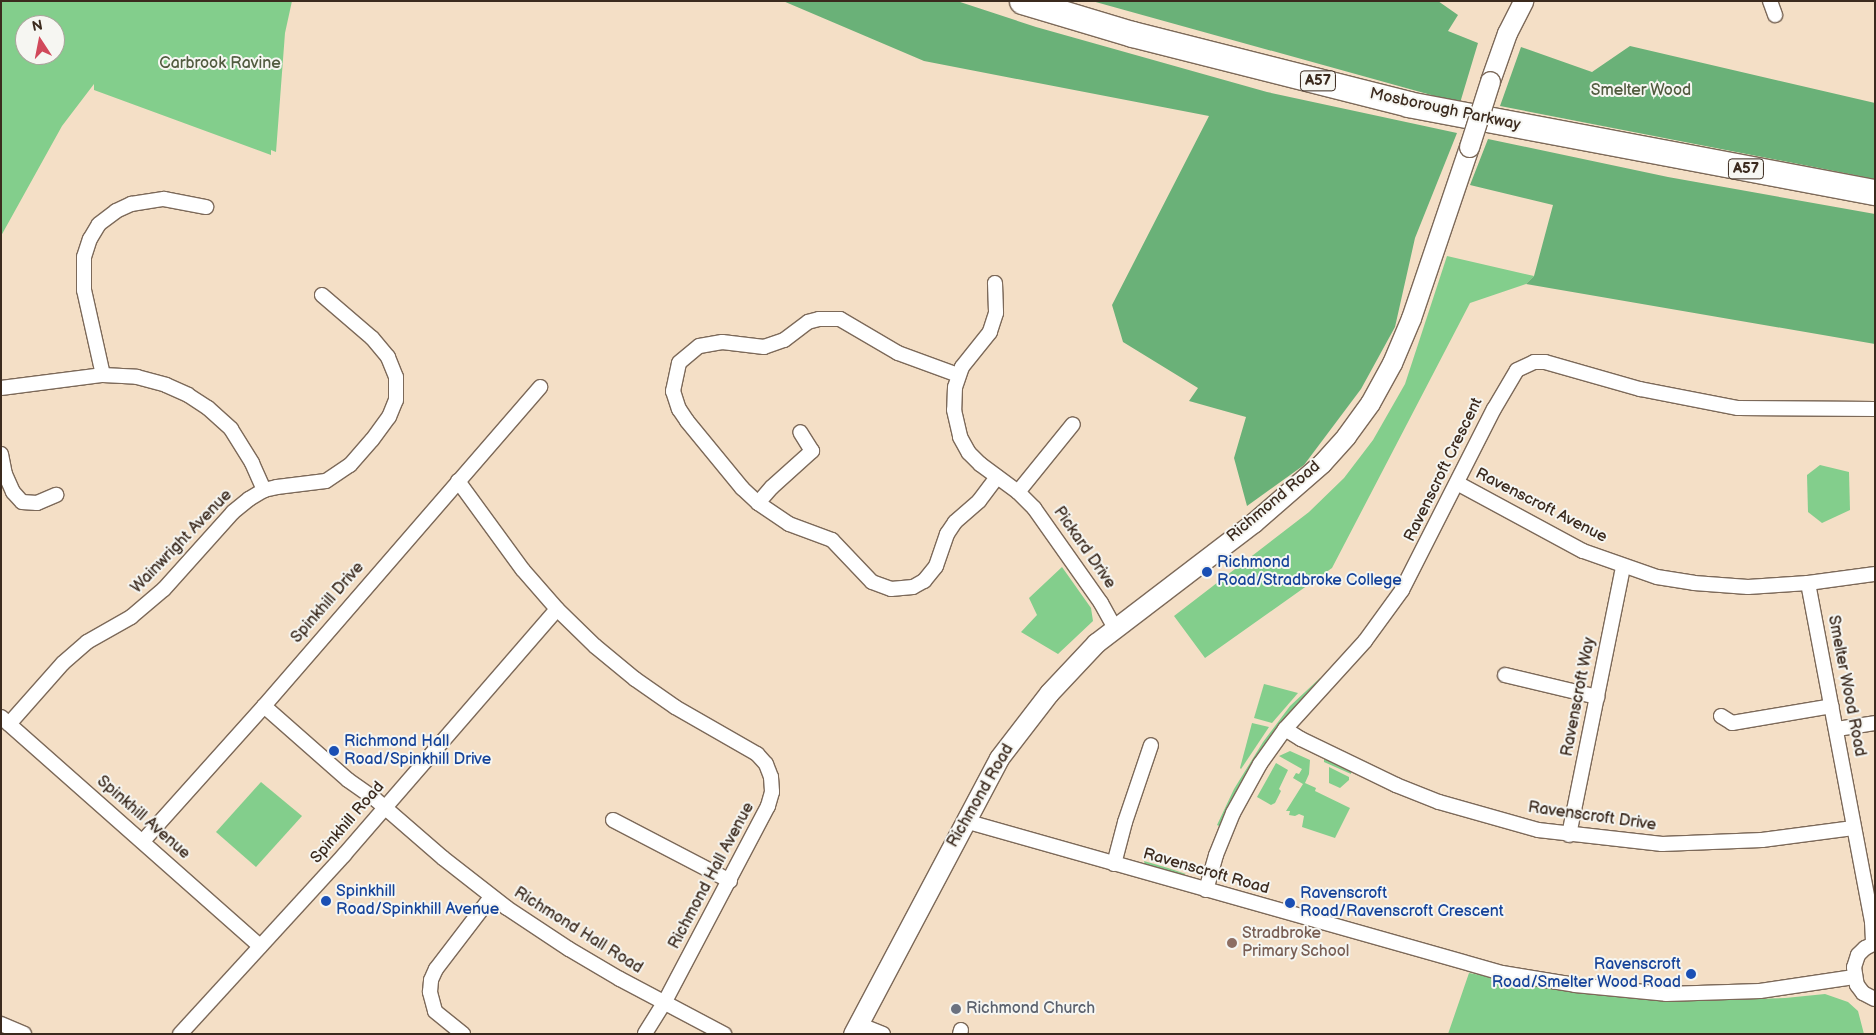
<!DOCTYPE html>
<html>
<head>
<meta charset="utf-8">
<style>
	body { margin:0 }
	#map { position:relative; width:1876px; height:1035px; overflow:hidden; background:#f4dfc6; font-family:"Balsamiq Sans",sans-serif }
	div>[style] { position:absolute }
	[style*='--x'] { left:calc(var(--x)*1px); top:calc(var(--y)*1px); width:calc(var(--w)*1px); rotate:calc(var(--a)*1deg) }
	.green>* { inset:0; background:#83ce8c }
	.forest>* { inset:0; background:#6ab178 }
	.roads { filter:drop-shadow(1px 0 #7c6959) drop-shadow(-1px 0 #7c6959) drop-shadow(0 1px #7c6959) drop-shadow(0 -1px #7c6959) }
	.street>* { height:14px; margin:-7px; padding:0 7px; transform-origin:7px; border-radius:7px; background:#fff }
	.secondary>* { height:19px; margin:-9.5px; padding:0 9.5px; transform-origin:9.5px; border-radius:9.5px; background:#fff }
	.highway>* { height:25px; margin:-12.5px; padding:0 12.5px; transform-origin:12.5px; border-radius:12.5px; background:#fff }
	.bridges { filter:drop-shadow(1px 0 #7c6959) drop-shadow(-1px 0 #7c6959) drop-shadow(0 1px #7c6959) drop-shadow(0 -1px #7c6959) }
	.secondary-bridge>* { height:19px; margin:-9.5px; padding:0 9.5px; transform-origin:9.5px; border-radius:9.5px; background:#fff }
	.dots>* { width:14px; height:14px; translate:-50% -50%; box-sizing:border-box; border:2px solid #f6f6f2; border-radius:50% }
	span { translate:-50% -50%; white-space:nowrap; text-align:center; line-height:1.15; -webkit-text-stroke:4px #f6f6f2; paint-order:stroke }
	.shield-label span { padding:1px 4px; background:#f6f6f2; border:1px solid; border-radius:4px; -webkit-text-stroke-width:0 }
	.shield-label { font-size:15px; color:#3b2a1e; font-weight:700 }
	.park-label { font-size:16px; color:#515b3f }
	.street-label { font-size:16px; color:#3b2a1e }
	.transit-label { font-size:16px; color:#164399 }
	.left { translate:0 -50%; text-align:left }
	.right { translate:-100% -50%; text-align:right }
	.education-label { font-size:16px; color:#785e54 }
	.worship-label { font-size:16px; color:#5b616d }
	.frame { position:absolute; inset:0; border:2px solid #3b2a1e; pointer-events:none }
	.north { position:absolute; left:15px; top:15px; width:50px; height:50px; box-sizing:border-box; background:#f6f6f2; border:1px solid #aba49d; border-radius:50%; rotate:349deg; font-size:14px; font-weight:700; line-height:20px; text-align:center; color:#3b2a1e }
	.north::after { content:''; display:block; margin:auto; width:18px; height:22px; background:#d1495b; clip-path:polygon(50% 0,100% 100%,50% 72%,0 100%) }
</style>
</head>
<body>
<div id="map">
	<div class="green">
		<i style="clip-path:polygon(evenodd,1px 1px,292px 1px,285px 33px,276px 152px,271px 150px,271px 155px,94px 90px,94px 84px,62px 126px,1px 236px,1px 1px,25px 25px,55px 25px,55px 55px,25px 55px,25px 25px)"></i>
		<i style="clip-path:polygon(1447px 256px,1534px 276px,1526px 284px,1470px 303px,1332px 568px,1205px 658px,1174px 616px,1309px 512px,1344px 478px,1373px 440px,1405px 384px)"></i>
		<i style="clip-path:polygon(1820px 465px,1849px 472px,1850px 510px,1822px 523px,1808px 512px,1807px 475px)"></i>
		<i style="clip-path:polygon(1062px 567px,1091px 608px,1093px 621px,1058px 654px,1021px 632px,1037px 615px,1029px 598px)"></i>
		<i style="clip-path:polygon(1320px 678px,1321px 680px,1269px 739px,1255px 761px,1221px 827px,1217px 825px,1234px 789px,1263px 742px,1290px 706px)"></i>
		<i style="clip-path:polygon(1264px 684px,1298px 693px,1272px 723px,1254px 718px)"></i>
		<i style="clip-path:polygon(1252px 723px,1269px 727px,1241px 769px,1240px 768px)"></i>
		<i style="clip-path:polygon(1290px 751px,1310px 760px,1309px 774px,1305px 783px,1316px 788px,1315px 791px,1350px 808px,1335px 838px,1302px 827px,1304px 816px,1299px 814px,1295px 816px,1289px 815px,1290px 811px,1286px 811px,1303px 784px,1293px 778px,1296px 773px,1299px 774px,1302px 769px,1279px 756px)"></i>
		<i style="clip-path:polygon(1324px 758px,1351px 771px,1351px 774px,1324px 762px)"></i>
		<i style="clip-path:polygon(1276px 763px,1288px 770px,1279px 789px,1281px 791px,1275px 803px,1271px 805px,1257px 797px)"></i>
		<i style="clip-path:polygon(1329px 767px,1349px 777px,1349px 780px,1340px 788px,1329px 783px)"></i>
		<i style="clip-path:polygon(261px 782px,302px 816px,256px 867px,216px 832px)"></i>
		<i style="clip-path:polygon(1144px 861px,1168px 868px,1186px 874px,1181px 876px,1145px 865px)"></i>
		<i style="clip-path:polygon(1469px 973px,1557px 989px,1667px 1001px,1785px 998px,1825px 994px,1848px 1002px,1858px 1011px,1864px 1034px,1448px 1034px)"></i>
	</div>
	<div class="forest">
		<i style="clip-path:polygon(783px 1px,957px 1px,1036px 27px,1267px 92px,1457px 133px,1415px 238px,1395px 327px,1361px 389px,1304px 465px,1247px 506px,1234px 458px,1246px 417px,1189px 401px,1198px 388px,1123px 342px,1112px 305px,1209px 116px,924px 61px)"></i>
		<i style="clip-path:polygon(1092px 1px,1438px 1px,1458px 15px,1448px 31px,1478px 43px,1460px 103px)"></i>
		<i style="clip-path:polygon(1630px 46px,1875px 103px,1875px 179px,1500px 106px,1521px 47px,1592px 72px)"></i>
		<i style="clip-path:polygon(1488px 139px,1668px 177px,1875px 214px,1875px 344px,1526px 284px,1534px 276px,1553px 205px,1470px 185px)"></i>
	</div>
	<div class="roads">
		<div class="street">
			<i style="--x:1770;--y:1;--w:15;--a:70"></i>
			<i style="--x:995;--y:283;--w:30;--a:88"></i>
			<i style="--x:996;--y:313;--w:20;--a:108"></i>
			<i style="--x:990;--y:332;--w:45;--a:128.7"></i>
			<i style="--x:962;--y:367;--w:21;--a:109"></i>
			<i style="--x:955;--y:387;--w:23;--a:92"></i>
			<i style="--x:954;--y:410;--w:28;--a:77"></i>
			<i style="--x:960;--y:437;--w:18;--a:61"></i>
			<i style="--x:969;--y:453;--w:16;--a:45"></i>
			<i style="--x:980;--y:464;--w:47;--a:36.4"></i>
			<i style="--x:1018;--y:492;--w:23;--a:45"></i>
			<i style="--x:1034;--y:508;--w:116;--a:54.8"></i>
			<i style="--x:1101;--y:603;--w:29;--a:61"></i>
			<i style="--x:103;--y:375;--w:87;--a:-102.6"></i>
			<i style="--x:84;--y:290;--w:33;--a:-90"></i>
			<i style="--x:84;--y:257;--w:19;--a:-72"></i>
			<i style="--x:90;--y:239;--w:17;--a:-59"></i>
			<i style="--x:99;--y:224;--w:21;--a:-37"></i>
			<i style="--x:116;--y:211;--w:17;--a:-25"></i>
			<i style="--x:131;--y:204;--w:33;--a:-9"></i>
			<i style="--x:164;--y:199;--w:43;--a:10.8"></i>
			<i style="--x:958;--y:375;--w:64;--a:-159.9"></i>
			<i style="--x:898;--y:353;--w:67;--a:-149.6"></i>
			<i style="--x:840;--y:319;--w:21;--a:180"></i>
			<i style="--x:819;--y:319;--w:11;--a:165"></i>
			<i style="--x:808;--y:322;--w:30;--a:143"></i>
			<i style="--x:784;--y:340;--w:21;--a:161"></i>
			<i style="--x:764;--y:347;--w:42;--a:-173.2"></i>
			<i style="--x:722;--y:342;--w:23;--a:170"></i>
			<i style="--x:699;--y:346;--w:26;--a:140"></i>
			<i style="--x:679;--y:363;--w:29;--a:102"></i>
			<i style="--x:673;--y:391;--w:19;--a:72"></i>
			<i style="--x:679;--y:409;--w:14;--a:56"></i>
			<i style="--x:687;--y:421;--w:87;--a:50.6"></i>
			<i style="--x:742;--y:488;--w:22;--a:43"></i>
			<i style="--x:758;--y:503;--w:37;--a:34"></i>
			<i style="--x:789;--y:524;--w:46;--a:20.4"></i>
			<i style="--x:832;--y:540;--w:58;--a:46.4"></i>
			<i style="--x:872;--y:582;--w:20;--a:20"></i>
			<i style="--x:891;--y:589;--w:22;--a:-5"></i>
			<i style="--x:913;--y:587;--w:13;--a:-29"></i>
			<i style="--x:924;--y:581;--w:19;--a:-51"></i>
			<i style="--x:936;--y:566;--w:34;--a:-71"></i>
			<i style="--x:947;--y:534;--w:14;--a:-56"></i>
			<i style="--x:955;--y:522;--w:32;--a:-41"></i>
			<i style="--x:979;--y:501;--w:30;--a:-53"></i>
			<i style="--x:1;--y:388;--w:103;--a:-7.3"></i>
			<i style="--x:103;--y:375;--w:34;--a:3"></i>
			<i style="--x:137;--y:377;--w:30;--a:15"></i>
			<i style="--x:166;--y:385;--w:24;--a:24"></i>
			<i style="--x:188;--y:395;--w:24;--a:33"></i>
			<i style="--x:208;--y:408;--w:31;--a:42"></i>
			<i style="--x:231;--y:429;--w:40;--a:58"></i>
			<i style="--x:252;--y:463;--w:30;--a:66"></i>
			<i style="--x:1;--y:454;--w:20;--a:79"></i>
			<i style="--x:5;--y:474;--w:20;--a:66"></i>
			<i style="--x:13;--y:492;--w:13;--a:48"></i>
			<i style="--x:22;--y:502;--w:15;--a:4"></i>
			<i style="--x:37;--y:503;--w:21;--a:-23"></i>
			<i style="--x:458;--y:481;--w:110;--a:53.9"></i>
			<i style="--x:523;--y:570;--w:52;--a:48.9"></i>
			<i style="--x:557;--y:609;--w:53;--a:44.2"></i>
			<i style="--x:595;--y:646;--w:52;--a:39.5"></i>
			<i style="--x:635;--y:679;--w:49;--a:35"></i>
			<i style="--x:675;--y:707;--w:95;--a:29.8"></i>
			<i style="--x:757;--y:754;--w:13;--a:48"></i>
			<i style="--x:766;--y:764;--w:14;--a:69"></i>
			<i style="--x:771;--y:777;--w:15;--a:86"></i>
			<i style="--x:772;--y:792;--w:15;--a:106"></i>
			<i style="--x:768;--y:806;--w:223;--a:117.8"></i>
			<i style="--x:664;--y:1003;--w:36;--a:122"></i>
			<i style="--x:1457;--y:483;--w:143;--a:28.4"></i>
			<i style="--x:1583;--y:551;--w:78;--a:19.4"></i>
			<i style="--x:1657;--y:577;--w:37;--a:9"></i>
			<i style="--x:1694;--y:583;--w:54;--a:4.2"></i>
			<i style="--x:1748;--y:587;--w:60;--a:-3.8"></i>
			<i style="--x:1808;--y:583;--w:68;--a:-7.7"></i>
			<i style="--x:1018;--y:492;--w:87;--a:-51"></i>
			<i style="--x:758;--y:503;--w:21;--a:-49"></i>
			<i style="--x:772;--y:487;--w:54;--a:-42"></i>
			<i style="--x:812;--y:451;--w:22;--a:-122"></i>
			<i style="--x:1808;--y:583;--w:345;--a:79.3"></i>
			<i style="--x:1872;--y:922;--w:21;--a:87"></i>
			<i style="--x:1505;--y:675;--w:95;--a:13.4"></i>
			<i style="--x:264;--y:706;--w:112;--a:41.4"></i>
			<i style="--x:348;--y:780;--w:33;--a:35"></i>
			<i style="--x:375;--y:799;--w:90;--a:40.9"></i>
			<i style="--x:443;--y:858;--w:81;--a:38"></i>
			<i style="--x:507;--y:908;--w:74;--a:33.5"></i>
			<i style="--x:569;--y:949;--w:59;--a:30.5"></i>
			<i style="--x:620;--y:979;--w:118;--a:27.9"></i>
			<i style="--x:1721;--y:716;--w:13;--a:32"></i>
			<i style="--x:1732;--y:723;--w:101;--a:-9.6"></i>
			<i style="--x:1;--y:717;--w:346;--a:41.5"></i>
			<i style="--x:9;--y:724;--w:81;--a:-48.5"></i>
			<i style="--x:63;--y:663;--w:32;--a:-41"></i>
			<i style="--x:87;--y:642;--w:51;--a:-29.6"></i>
			<i style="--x:131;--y:617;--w:43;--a:-40.3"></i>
			<i style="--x:164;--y:589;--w:103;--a:-48.1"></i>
			<i style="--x:233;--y:512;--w:21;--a:-39"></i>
			<i style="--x:249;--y:499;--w:17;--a:-31"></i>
			<i style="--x:264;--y:490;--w:13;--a:-13"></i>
			<i style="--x:277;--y:487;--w:49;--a:-7"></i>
			<i style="--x:326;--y:481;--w:29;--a:-34"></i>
			<i style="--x:350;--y:465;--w:33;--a:-49"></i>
			<i style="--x:372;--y:440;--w:29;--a:-54"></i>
			<i style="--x:389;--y:417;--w:18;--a:-68"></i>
			<i style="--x:396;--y:400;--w:23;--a:-90"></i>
			<i style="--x:396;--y:377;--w:22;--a:-112"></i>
			<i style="--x:388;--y:357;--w:25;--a:-130"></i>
			<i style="--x:372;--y:338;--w:66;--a:-139.3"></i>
			<i style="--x:1285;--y:729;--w:19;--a:32"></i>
			<i style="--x:1301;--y:739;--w:106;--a:25.8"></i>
			<i style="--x:1396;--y:785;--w:46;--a:21.6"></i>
			<i style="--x:1439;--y:802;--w:103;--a:15.8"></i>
			<i style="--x:1538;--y:830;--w:125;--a:6.4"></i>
			<i style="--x:1662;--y:844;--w:100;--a:-2.3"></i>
			<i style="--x:1762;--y:840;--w:92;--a:-7.5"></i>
			<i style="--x:1837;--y:729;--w:38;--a:-9"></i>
			<i style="--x:613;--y:820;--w:132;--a:27.5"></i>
			<i style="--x:965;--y:821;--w:558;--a:15.8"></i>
			<i style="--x:1502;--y:973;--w:74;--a:9.3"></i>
			<i style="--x:1575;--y:985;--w:91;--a:5.6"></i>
			<i style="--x:1666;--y:994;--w:94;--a:-1.8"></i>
			<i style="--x:1760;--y:991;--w:95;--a:-8.5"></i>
			<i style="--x:1569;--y:835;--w:274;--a:-78.6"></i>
			<i style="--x:143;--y:841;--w:181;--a:-48.1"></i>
			<i style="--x:264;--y:706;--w:422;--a:-49.1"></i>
			<i style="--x:1114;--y:864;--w:43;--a:-75.3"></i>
			<i style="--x:1125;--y:822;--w:81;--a:-71.3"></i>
			<i style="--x:1206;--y:890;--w:36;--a:-74"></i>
			<i style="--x:1216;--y:855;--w:45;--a:-68"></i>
			<i style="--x:1233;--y:813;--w:56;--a:-61.1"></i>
			<i style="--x:1260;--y:764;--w:43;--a:-54.5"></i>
			<i style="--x:1285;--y:729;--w:119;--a:-47.7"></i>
			<i style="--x:1365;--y:641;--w:63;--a:-54"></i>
			<i style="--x:1402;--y:590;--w:203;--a:-63.1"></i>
			<i style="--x:1494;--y:409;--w:45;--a:-59.5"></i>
			<i style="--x:1517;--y:370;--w:19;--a:-25"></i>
			<i style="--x:1534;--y:362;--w:11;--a:0"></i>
			<i style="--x:1545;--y:362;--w:99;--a:15.9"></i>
			<i style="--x:1640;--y:389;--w:100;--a:11"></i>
			<i style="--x:1738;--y:408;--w:137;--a:0.4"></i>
			<i style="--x:1875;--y:943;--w:11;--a:153"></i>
			<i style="--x:1865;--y:948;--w:10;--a:135"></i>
			<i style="--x:1858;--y:955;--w:13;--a:108"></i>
			<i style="--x:1854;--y:967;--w:18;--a:81"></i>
			<i style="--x:1857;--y:985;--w:10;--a:53"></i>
			<i style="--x:1863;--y:993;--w:13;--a:27"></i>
			<i style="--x:1;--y:1024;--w:25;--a:23"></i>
			<i style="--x:858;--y:1024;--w:27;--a:22"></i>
			<i style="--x:180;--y:1034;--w:243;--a:-47.5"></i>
			<i style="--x:344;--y:855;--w:325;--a:-49.1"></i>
			<i style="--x:463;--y:1034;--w:36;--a:-141"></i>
			<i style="--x:435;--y:1011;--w:20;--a:-105"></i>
			<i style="--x:430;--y:992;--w:12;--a:-85"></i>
			<i style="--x:431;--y:980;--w:12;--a:-66"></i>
			<i style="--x:436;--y:969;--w:91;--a:-52.6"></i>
			<i style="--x:960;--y:1034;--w:4;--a:-76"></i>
		</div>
		<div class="secondary">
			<i style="--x:1490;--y:81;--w:51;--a:-70.5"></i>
			<i style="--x:1507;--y:33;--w:36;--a:-63"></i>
			<i style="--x:853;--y:1034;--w:312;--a:-62.1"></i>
			<i style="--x:999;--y:758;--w:82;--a:-52.4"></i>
			<i style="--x:1049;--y:693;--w:69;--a:-46.8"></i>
			<i style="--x:1096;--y:643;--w:198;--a:-37.4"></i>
			<i style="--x:1253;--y:523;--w:91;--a:-41"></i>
			<i style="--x:1322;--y:463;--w:36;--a:-48"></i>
			<i style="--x:1346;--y:436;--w:41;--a:-54"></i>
			<i style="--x:1370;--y:403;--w:46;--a:-61.2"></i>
			<i style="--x:1392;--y:363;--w:49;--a:-67.1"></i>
			<i style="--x:1411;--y:318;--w:181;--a:-71.3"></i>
		</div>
		<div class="highway">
			<i style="--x:1022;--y:1;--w:115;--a:16.7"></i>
			<i style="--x:1132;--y:34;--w:285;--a:14.2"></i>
			<i style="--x:1408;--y:104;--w:475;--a:10.7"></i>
		</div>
	</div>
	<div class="bridges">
		<div class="secondary-bridge">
			<i style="--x:1469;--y:147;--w:69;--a:-72.3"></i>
		</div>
	</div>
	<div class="dots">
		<i style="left:1207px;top:572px;background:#1a4fb4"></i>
		<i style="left:334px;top:751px;background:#1a4fb4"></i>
		<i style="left:326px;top:901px;background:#1a4fb4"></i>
		<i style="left:1290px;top:903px;background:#1a4fb4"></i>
		<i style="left:1232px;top:943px;background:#8d6e63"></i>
		<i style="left:1691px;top:974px;background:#1a4fb4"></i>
		<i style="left:956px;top:1009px;background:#6b7280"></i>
	</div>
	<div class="shield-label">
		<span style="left:1318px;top:81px">A57</span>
		<span style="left:1746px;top:169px">A57</span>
	</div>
	<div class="park-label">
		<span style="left:220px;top:64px">Carbrook Ravine</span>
		<span style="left:1641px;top:91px">Smelter Wood</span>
	</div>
	<div class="street-label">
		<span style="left:1445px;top:110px;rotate:12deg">Mosborough Parkway</span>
		<span style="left:1444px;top:470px;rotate:-64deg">Ravenscroft Crescent</span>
		<span style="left:1274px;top:502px;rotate:-40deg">Richmond Road</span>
		<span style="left:1541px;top:506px;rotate:27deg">Ravenscroft Avenue</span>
		<span style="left:182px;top:542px;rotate:-46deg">Wainwright Avenue</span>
		<span style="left:1084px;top:548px;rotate:55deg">Pickard Drive</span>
		<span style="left:328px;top:603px;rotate:-49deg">Spinkhill Drive</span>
		<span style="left:1846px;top:686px;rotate:79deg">Smelter Wood Road</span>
		<span style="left:1579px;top:697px;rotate:-79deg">Ravenscroft Way</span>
		<span style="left:981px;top:796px;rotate:-60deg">Richmond Road</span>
		<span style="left:1592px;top:817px;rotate:8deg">Ravenscroft Drive</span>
		<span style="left:143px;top:818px;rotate:41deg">Spinkhill Avenue</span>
		<span style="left:348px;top:823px;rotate:-49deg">Spinkhill Road</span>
		<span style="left:1206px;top:872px;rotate:16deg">Ravenscroft Road</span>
		<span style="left:712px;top:876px;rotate:-62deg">Richmond Hall Avenue</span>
		<span style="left:578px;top:931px;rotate:32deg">Richmond Hall Road</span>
	</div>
	<div class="transit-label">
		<span class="left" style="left:1217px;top:572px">Richmond<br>Road/Stradbroke College</span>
		<span class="left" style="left:344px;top:751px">Richmond Hall<br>Road/Spinkhill Drive</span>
		<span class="left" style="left:336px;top:901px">Spinkhill<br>Road/Spinkhill Avenue</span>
		<span class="left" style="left:1300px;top:903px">Ravenscroft<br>Road/Ravenscroft Crescent</span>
		<span class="right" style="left:1681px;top:974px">Ravenscroft<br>Road/Smelter Wood Road</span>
	</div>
	<div class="education-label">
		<span class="left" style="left:1242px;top:943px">Stradbroke<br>Primary School</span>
	</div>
	<div class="worship-label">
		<span class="left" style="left:966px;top:1009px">Richmond Church</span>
	</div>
	<div class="frame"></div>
	<div class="north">N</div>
</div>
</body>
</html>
